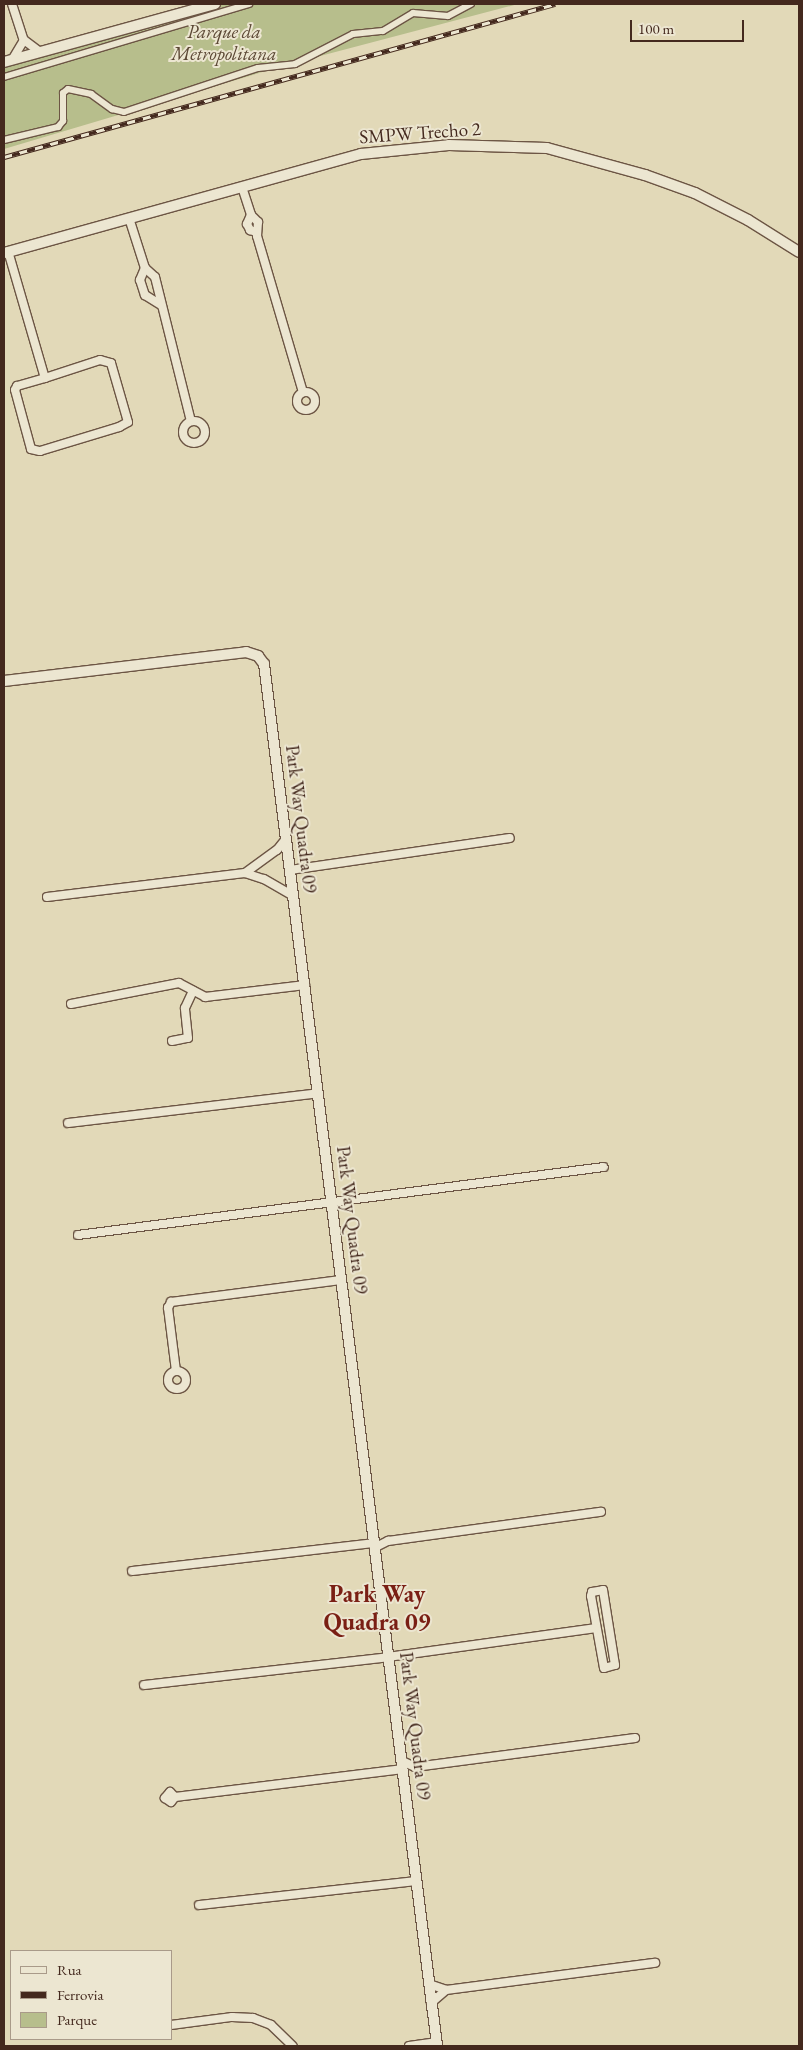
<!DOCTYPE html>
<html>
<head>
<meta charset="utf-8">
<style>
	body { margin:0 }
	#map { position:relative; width:803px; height:2050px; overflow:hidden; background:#e2d9b8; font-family:"EB Garamond",serif }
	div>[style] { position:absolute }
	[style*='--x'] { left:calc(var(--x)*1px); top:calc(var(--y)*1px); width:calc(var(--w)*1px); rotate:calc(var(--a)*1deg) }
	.green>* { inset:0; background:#b7be8c }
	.roads { filter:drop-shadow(1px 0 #6c5544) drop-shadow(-1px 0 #6c5544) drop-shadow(0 1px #6c5544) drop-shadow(0 -1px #6c5544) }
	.pedestrian>* { height:6px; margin:-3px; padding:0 3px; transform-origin:3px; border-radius:3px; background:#ece6d1 }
	.minor>* { height:8px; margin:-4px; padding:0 4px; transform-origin:4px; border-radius:4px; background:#ece6d1 }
	.minor>.ring { margin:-4px; padding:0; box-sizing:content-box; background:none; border:8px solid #ece6d1; border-radius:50% }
	.tertiary>* { height:10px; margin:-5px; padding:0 5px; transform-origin:5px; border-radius:5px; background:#ece6d1 }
	.rail>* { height:4.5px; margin-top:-2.25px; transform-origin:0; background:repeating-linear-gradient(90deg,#ece6d1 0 8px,#44291e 0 16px); box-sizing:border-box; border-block:1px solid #44291e }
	span { translate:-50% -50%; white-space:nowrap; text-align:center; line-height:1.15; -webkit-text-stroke:4px #ece6d1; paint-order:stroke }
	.park-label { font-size:19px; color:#5b4734; font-style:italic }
	.street-label { font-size:19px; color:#44291e }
	.district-label { font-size:24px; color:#7a1f14; font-weight:700 }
	.frame { position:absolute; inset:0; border:5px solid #44291e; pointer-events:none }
	.legend { position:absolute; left:10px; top:1950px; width:162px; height:90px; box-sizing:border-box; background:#ece6d1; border:1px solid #a99a89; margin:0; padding:6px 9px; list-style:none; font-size:15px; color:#44291e }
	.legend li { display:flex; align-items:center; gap:10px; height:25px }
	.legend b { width:25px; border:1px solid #a99a89 }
	.scale { position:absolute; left:630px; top:20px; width:114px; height:22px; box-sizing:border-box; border:2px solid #44291e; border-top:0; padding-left:6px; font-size:15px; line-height:18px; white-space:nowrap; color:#44291e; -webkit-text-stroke:4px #ece6d1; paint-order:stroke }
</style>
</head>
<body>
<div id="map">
	<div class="green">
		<i style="clip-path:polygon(219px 4px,518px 4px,286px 65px,4px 149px,4px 67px)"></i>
	</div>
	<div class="roads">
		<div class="pedestrian">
			<i style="--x:4;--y:77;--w:256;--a:-16.6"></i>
			<i style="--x:4;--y:140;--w:56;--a:-13.5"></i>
			<i style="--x:58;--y:127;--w:8;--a:-50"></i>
			<i style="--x:63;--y:121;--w:28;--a:-90"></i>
			<i style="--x:63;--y:93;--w:6;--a:-39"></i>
			<i style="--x:68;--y:89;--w:24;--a:12"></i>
			<i style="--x:91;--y:94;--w:26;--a:36"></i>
			<i style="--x:112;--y:109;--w:12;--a:14"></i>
			<i style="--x:124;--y:112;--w:141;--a:-18.2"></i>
			<i style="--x:258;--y:68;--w:37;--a:-6"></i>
			<i style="--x:295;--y:64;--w:65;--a:-27.3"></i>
			<i style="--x:353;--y:34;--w:30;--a:-6"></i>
			<i style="--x:383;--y:31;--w:35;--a:-31"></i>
			<i style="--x:413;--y:13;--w:35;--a:5"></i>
			<i style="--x:448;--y:16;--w:26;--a:-28"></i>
		</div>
		<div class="minor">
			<i style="--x:12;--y:4;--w:38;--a:72"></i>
			<i style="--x:24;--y:40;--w:20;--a:37"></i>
			<i style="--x:12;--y:60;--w:23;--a:-59"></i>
			<i style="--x:242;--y:187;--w:29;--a:72"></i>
			<i style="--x:251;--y:215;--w:10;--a:45"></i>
			<i style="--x:258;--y:222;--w:14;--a:94"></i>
			<i style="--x:257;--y:236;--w:163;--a:73.6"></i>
			<i style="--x:251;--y:215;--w:10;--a:114"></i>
			<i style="--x:247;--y:224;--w:7;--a:63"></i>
			<i style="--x:250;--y:230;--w:6;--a:18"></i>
			<i style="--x:129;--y:218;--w:52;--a:72.3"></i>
			<i style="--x:145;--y:268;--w:13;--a:42"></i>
			<i style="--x:155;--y:277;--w:148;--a:76"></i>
			<i style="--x:8;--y:251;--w:132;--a:73.8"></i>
			<i style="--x:45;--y:378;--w:29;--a:164"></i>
			<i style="--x:17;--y:386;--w:4;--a:117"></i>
			<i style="--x:15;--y:390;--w:61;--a:74.8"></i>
			<i style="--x:31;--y:449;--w:9;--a:13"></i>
			<i style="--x:40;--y:451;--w:83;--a:-16.9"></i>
			<i style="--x:119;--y:427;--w:10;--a:-29"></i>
			<i style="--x:128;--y:422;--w:61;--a:-106.1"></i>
			<i style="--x:111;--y:363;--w:11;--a:-165"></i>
			<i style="--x:100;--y:360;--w:58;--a:161.9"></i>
			<i style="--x:145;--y:268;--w:13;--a:113"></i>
			<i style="--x:140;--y:280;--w:16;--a:72"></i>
			<i style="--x:145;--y:295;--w:19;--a:32"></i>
			<i class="ring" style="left:297px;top:392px;width:10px;height:10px"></i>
			<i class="ring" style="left:183px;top:421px;width:14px;height:14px"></i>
			<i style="--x:290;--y:870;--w:222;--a:-8.3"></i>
			<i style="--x:245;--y:873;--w:20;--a:18"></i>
			<i style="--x:264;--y:879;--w:34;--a:30"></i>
			<i style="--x:47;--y:897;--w:199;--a:-6.9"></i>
			<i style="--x:245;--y:873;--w:39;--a:-36"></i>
			<i style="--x:277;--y:850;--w:14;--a:-51"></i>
			<i style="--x:71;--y:1004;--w:110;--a:-11"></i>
			<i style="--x:179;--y:983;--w:30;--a:28"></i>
			<i style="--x:205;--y:997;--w:101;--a:-6.8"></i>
			<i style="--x:172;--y:1041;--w:16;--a:-11"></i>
			<i style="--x:188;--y:1038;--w:30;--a:-96"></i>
			<i style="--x:185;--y:1008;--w:19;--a:-65"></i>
			<i style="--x:68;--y:1123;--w:252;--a:-6.8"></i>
			<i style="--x:78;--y:1235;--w:530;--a:-7.37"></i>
			<i style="--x:176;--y:1371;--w:64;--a:-97.2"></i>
			<i style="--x:168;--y:1308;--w:7;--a:-63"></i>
			<i style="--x:171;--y:1302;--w:171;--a:-7.4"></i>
			<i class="ring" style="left:168px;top:1371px;width:10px;height:10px"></i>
			<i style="--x:374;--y:1548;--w:16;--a:-27"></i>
			<i style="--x:388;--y:1541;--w:215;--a:-7.8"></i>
			<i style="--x:132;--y:1571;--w:243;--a:-6.6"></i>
			<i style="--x:603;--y:1590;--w:76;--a:80.9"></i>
			<i style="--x:615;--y:1665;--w:11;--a:165"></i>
			<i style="--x:604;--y:1668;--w:73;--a:-100.2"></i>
			<i style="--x:591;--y:1596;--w:4;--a:-76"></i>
			<i style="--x:592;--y:1592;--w:11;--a:-10"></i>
			<i style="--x:144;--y:1685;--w:246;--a:-6.5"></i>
			<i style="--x:388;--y:1657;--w:210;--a:-7.9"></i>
			<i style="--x:402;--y:1761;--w:14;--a:25"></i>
			<i style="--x:415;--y:1767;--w:222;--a:-7.5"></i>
			<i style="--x:175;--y:1797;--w:7;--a:-135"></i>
			<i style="--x:170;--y:1792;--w:8;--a:130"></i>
			<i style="--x:165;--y:1798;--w:7;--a:34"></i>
			<i style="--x:171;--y:1802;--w:6;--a:-51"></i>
			<i style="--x:175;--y:1797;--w:230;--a:-7"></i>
			<i style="--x:199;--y:1905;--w:219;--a:-6.3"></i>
			<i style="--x:429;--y:1984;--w:18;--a:19"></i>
			<i style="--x:446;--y:1990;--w:211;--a:-7.4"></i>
			<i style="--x:431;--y:2003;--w:20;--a:-41"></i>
			<i style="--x:171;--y:2025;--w:62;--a:-7.5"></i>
			<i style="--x:232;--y:2017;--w:21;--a:3"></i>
			<i style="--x:253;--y:2018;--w:19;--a:21"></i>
			<i style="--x:271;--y:2025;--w:30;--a:44"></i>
			<i style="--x:409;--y:2046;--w:27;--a:-8"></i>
		</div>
		<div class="tertiary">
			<i style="--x:4;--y:62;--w:219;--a:-15.4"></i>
			<i style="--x:4;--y:253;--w:370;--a:-15.5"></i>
			<i style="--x:361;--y:154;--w:88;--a:-5.8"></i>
			<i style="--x:449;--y:145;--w:98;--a:1.8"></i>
			<i style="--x:547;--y:148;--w:102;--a:15.4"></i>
			<i style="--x:645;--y:175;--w:53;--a:19.8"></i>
			<i style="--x:695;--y:193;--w:59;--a:27"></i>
			<i style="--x:748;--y:220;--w:60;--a:32.1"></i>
			<i style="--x:4;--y:681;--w:244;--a:-6.8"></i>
			<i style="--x:246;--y:652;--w:13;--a:18"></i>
			<i style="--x:258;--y:656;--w:10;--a:53"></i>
			<i style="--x:264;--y:664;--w:1393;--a:82.86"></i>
		</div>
	</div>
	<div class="rail">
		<i style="--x:4;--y:157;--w:572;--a:-15.52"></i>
	</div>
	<div class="park-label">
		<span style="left:224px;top:43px">Parque da<br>Metropolitana</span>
	</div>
	<div class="street-label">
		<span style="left:420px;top:133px;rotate:-4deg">SMPW Trecho 2</span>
		<span style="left:301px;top:819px;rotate:83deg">Park Way Quadra 09</span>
		<span style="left:352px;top:1220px;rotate:83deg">Park Way Quadra 09</span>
		<span style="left:415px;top:1726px;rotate:83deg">Park Way Quadra 09</span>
	</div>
	<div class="district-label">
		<span style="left:377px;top:1608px">Park Way<br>Quadra 09</span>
	</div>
	<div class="frame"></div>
	<ul class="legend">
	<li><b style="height:6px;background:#ece6d1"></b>Rua</li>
	<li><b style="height:6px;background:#44291e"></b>Ferrovia</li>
	<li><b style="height:14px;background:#b7be8c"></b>Parque</li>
	</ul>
	<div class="scale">100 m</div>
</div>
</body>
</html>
